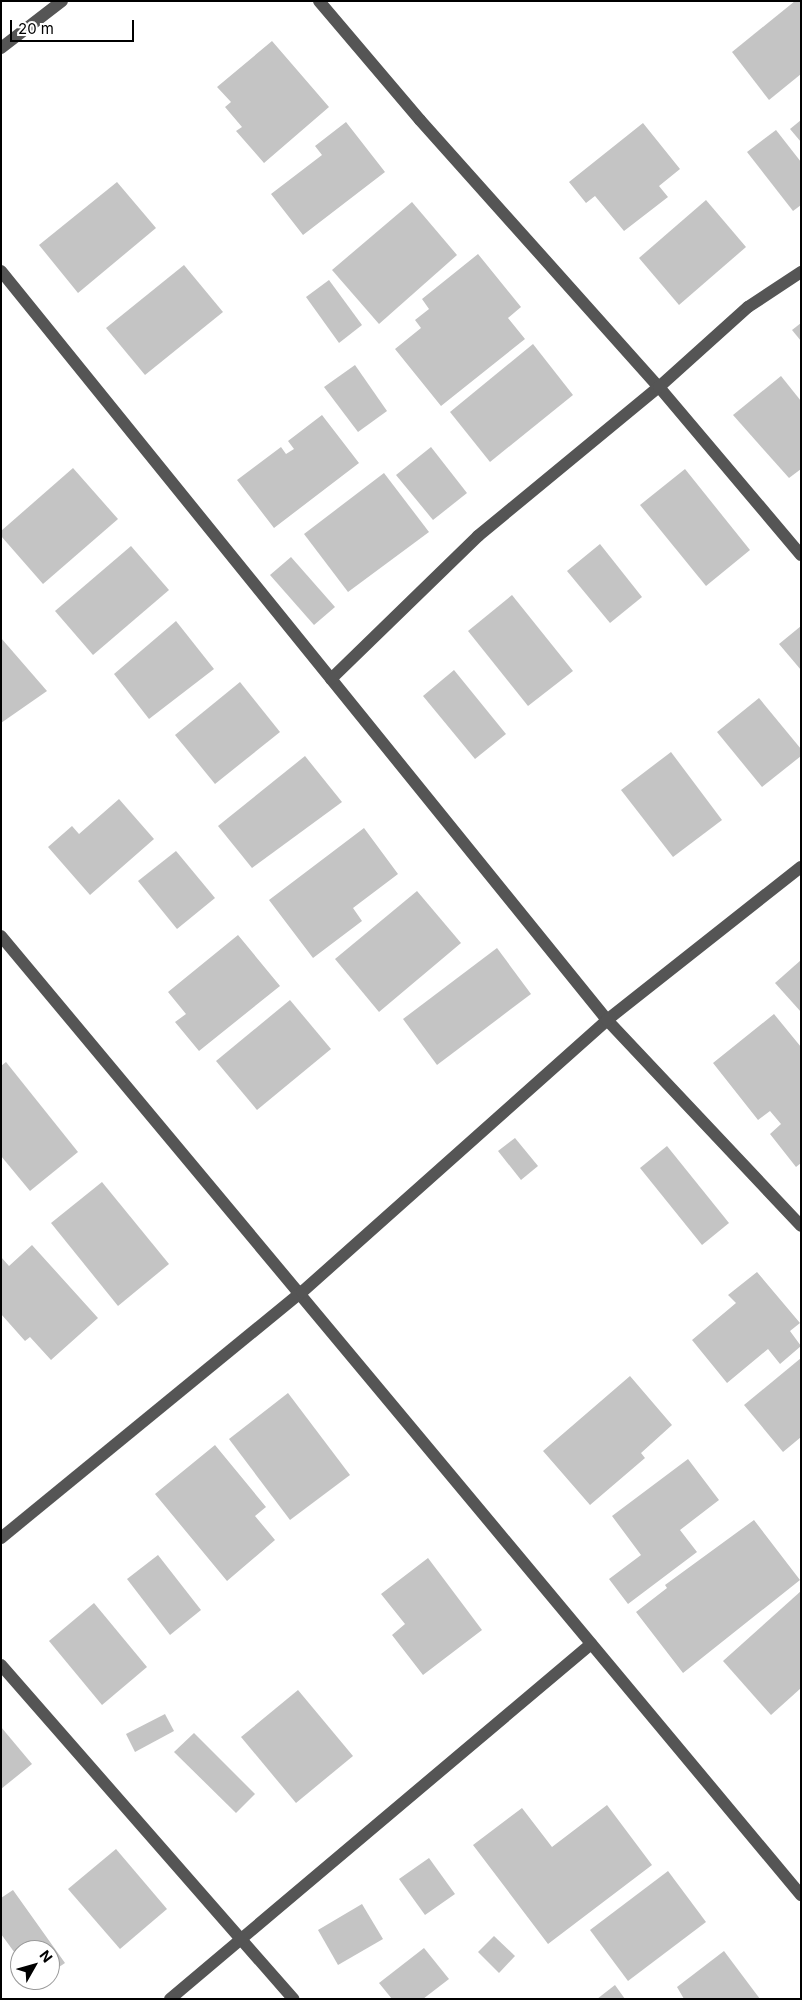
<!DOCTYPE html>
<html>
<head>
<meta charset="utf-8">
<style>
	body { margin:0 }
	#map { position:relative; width:802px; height:2000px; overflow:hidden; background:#fff; font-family:Inter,sans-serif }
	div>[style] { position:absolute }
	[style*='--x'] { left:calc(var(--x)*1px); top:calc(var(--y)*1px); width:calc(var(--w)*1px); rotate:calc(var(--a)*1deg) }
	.building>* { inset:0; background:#c4c4c4 }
	.minor>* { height:12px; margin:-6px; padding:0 6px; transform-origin:6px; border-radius:6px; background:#555 }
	span { translate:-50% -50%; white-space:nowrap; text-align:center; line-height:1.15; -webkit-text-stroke:4.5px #fff; paint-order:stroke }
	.frame { position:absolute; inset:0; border:2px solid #000; pointer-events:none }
	.north { position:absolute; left:10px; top:1940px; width:50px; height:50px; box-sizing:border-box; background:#fff; border:1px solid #999; border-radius:50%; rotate:52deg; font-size:14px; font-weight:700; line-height:20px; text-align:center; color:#000 }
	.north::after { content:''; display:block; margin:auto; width:18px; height:22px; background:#000; clip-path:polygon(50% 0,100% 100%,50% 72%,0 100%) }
	.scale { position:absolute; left:10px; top:20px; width:124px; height:22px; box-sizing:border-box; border:2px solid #000; border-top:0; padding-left:6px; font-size:15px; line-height:18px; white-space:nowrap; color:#000; -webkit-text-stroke:4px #fff; paint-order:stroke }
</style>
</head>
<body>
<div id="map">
	<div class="building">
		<i style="clip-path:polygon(795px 1px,801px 1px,801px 74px,769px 100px,732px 52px)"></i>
		<i style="clip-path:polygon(272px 41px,329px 107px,264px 163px,236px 131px,242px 127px,225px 107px,231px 102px,217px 87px)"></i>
		<i style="clip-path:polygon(801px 120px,801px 142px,790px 129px)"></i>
		<i style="clip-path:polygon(346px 122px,385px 172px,303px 235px,271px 194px,322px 155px,315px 146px)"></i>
		<i style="clip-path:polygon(643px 123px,680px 169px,659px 186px,668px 197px,624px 231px,595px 196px,586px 203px,569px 182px)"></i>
		<i style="clip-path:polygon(776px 130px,801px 162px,801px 205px,793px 211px,747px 152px)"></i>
		<i style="clip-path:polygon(117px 182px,156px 228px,78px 293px,39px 245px)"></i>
		<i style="clip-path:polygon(706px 200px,746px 247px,679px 305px,639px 258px)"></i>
		<i style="clip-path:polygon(412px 202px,457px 255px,379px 324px,332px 270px)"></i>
		<i style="clip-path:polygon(478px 254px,521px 307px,508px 318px,525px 339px,441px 406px,395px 349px,421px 328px,415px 320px,429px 309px,422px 299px)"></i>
		<i style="clip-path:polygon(184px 265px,223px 312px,145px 375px,106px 328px)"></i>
		<i style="clip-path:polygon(329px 280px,362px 325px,339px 343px,306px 297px)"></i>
		<i style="clip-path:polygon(801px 323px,801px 341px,792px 330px)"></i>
		<i style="clip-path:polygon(533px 344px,573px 395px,490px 462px,450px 412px)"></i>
		<i style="clip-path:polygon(355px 365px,387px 411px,358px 432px,324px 387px)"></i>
		<i style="clip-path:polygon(781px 376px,801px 401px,801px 469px,789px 478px,733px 415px)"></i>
		<i style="clip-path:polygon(322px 415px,359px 463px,274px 528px,237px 480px,281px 447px,286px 454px,294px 449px,288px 441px)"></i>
		<i style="clip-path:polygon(431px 447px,467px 493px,433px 520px,396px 475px)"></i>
		<i style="clip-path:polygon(73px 468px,118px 519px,43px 584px,1px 536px,1px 531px)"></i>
		<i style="clip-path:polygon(685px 469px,750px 550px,706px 586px,640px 505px)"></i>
		<i style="clip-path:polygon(384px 473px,429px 532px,348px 592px,304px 534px)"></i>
		<i style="clip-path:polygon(600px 544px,642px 597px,610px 623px,567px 571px)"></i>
		<i style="clip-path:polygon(131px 546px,169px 590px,93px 655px,55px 611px)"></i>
		<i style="clip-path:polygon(291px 557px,335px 607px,314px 625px,270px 575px)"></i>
		<i style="clip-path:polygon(512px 595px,573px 671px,528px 706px,468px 631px)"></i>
		<i style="clip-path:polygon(176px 621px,214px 669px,149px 719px,114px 674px)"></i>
		<i style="clip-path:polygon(801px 626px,801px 670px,779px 644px)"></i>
		<i style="clip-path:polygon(1px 638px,47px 691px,1px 723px)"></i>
		<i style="clip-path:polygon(454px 670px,506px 734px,475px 759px,423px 696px)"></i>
		<i style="clip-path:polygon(240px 682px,280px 732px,215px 784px,175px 735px)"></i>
		<i style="clip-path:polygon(759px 698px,801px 749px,801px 756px,762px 787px,717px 732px)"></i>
		<i style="clip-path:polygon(671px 752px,722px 820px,673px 857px,621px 790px)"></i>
		<i style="clip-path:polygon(305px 756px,342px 802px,252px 868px,218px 826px)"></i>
		<i style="clip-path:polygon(119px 799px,154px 839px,90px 895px,48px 847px,72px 826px,79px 834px)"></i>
		<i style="clip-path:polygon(364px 828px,398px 874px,353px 908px,362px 921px,313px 958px,269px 900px)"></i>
		<i style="clip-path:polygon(176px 851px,215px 898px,177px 929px,138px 881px)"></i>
		<i style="clip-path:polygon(417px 891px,461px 943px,379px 1012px,335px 959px)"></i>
		<i style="clip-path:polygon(238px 935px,280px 986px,199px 1051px,175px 1022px,186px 1014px,168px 992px)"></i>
		<i style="clip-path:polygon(497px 948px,531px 994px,437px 1065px,403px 1019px)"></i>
		<i style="clip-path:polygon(801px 960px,801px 1012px,775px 983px)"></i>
		<i style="clip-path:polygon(290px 1000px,331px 1049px,257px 1110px,216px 1061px)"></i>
		<i style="clip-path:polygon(774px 1014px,801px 1047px,801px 1163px,796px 1167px,770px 1134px,781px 1124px,770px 1111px,758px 1120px,713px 1063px)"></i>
		<i style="clip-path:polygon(6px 1062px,78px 1152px,30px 1191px,1px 1156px,1px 1066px)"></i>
		<i style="clip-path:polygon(515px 1138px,538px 1166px,521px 1180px,498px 1151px)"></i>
		<i style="clip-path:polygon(667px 1146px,729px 1223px,702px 1245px,640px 1168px)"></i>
		<i style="clip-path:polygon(102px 1182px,169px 1264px,118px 1306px,51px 1223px)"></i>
		<i style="clip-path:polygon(32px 1245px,98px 1318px,51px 1360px,30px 1337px,25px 1341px,1px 1314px,1px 1257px,9px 1266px)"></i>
		<i style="clip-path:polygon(757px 1272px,800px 1323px,790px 1331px,801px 1346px,780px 1364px,768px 1349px,727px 1383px,692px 1340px,736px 1303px,728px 1295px)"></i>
		<i style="clip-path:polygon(801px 1358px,801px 1437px,783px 1452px,744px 1405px)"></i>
		<i style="clip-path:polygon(630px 1376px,672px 1425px,641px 1453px,645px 1458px,590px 1505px,543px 1451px)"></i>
		<i style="clip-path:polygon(288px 1393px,350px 1475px,290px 1520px,229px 1439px)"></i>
		<i style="clip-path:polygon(215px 1445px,266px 1507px,255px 1516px,275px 1540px,227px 1581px,155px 1494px)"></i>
		<i style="clip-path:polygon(688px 1459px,719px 1500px,680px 1530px,697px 1552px,628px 1604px,609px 1579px,641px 1555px,612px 1516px)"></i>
		<i style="clip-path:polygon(754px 1520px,800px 1580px,683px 1673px,636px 1612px,667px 1588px,665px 1585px)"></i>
		<i style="clip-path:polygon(158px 1555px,201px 1610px,170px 1635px,127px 1579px)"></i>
		<i style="clip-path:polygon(428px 1558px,482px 1630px,423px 1675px,392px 1635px,405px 1624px,381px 1594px)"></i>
		<i style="clip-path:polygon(801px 1591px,801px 1688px,771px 1715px,723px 1661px)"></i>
		<i style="clip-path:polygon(94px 1603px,147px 1667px,102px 1705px,49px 1641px)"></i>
		<i style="clip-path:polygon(298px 1690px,353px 1756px,296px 1803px,241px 1737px)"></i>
		<i style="clip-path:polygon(165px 1714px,174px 1731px,135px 1752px,126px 1734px)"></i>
		<i style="clip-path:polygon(1px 1727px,32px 1764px,1px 1789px)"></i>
		<i style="clip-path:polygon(194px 1733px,255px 1794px,236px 1813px,174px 1752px)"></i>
		<i style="clip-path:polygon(607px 1805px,652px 1865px,548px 1944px,473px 1845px,522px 1808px,552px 1847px)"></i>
		<i style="clip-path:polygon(116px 1849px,167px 1909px,120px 1949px,68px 1889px)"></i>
		<i style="clip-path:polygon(429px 1858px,455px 1894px,425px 1915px,399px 1879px)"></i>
		<i style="clip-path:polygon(668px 1871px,706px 1922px,628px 1981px,590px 1930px)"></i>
		<i style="clip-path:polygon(13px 1890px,65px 1963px,50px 1973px,50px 1950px,20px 1950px,20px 1960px,1px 1934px,1px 1898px)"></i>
		<i style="clip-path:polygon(362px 1904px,383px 1939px,338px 1965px,318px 1930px)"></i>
		<i style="clip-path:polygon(494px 1936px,515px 1956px,499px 1973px,478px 1952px)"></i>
		<i style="clip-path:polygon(424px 1948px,449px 1979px,423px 1999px,392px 1999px,379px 1983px)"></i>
		<i style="clip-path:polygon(724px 1951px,760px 1999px,684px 1999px,677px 1987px)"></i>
		<i style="clip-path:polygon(615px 1985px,625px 1999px,597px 1999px)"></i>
	</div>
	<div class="minor">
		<i style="--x:319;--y:1;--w:156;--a:49.7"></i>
		<i style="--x:420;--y:120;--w:358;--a:48.2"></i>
		<i style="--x:659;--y:387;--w:220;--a:49.8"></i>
		<i style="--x:1;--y:48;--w:77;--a:-37.6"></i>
		<i style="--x:1;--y:271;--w:963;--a:51.02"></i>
		<i style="--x:607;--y:1020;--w:283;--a:46.7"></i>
		<i style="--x:331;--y:679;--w:205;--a:-44.2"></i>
		<i style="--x:478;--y:536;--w:234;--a:-39.5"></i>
		<i style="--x:659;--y:387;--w:120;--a:-42"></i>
		<i style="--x:748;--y:307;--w:64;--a:-33.4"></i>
		<i style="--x:1;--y:936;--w:1249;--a:50.17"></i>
		<i style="--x:1;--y:1538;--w:389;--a:-39.3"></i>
		<i style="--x:302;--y:1292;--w:409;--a:-41.7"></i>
		<i style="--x:607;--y:1020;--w:247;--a:-38.3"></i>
		<i style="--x:1;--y:1665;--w:444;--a:48.8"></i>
		<i style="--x:170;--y:1999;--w:551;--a:-40.14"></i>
	</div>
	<div class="frame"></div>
	<div class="north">N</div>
	<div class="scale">20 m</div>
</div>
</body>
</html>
